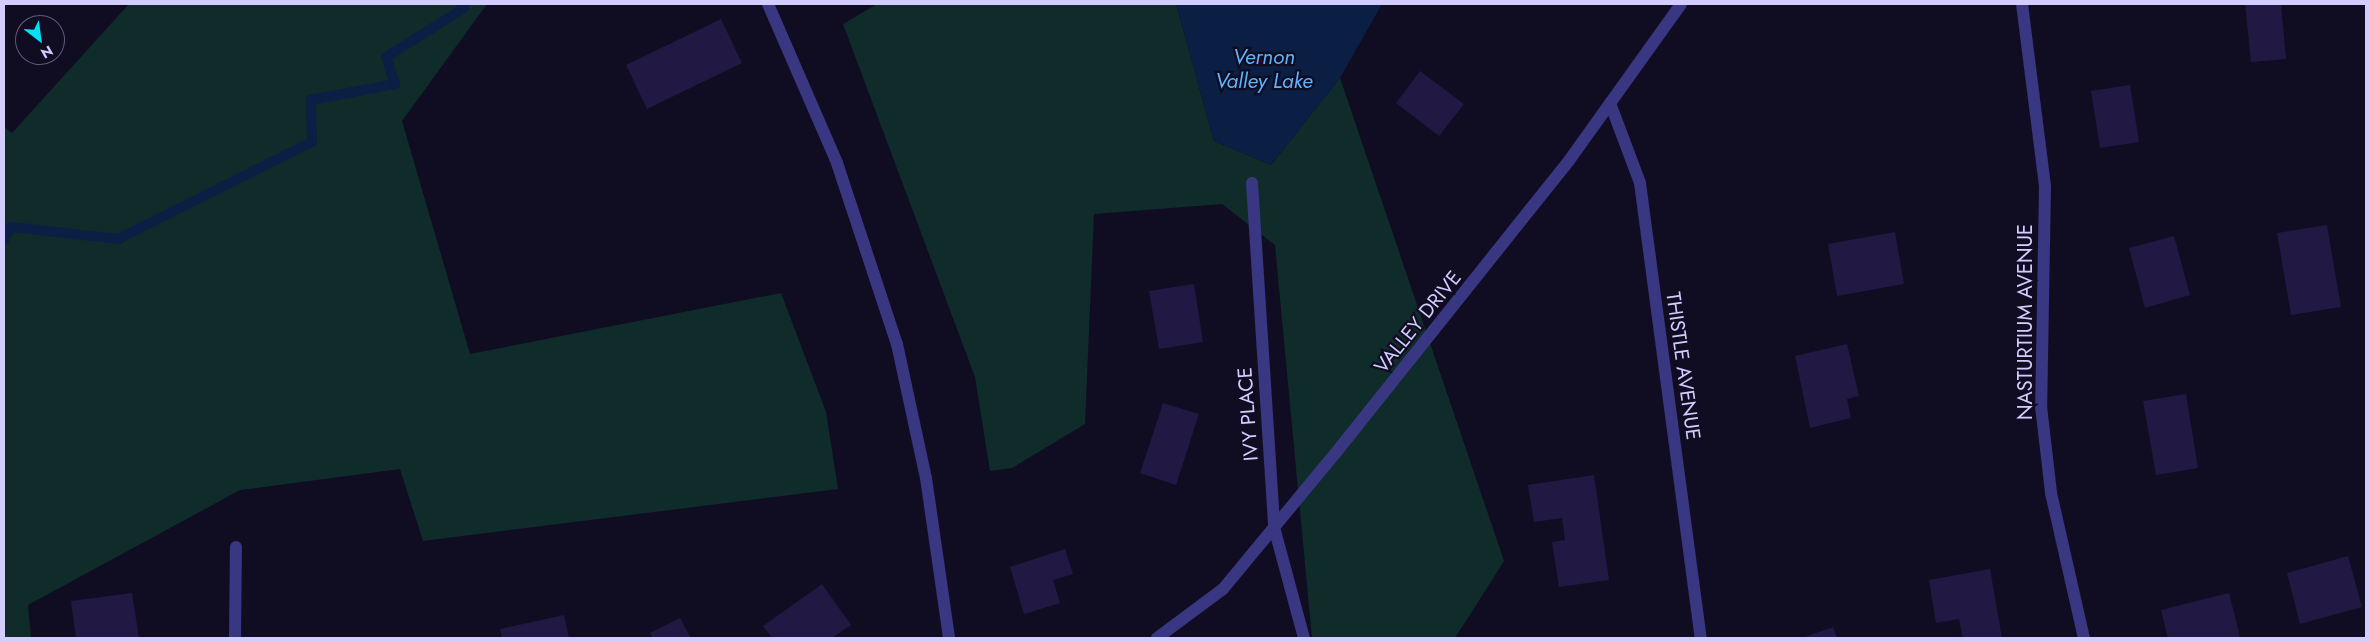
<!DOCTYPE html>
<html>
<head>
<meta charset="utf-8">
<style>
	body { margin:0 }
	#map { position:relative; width:2370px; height:642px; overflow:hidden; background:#100d22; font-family:Jost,sans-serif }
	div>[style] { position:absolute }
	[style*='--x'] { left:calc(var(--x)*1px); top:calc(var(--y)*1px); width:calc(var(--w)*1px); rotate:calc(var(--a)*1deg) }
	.green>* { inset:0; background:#0f2c2b }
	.water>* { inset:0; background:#0a1f43 }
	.stream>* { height:10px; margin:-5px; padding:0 5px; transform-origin:5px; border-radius:5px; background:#0a1f43 }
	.building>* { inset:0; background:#211843 }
	.minor>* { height:12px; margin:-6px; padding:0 6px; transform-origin:6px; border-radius:6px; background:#393682 }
	.tertiary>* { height:12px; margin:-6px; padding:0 6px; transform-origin:6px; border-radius:6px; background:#393682 }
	span { translate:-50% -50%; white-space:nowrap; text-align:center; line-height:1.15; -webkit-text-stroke:4.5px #100d22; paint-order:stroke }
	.street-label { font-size:20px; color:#d3cdff }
	.water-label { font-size:21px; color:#5bb4ff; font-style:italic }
	.frame { position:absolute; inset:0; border:5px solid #d3cdff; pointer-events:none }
	.north { position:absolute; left:15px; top:15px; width:50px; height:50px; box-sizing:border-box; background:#100d22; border:1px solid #5e5a7a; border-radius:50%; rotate:150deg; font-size:14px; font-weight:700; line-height:20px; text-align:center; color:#d3cdff }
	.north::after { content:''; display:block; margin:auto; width:18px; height:22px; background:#00e1f8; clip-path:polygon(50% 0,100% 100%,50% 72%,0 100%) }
</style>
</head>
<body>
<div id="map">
	<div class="green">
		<i style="clip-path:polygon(129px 4px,487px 4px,402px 121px,470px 354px,781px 293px,826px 412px,838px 489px,423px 541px,400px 469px,240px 490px,28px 605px,31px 638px,4px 638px,4px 127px,12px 133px)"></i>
		<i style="clip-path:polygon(877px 4px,1176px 4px,1214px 141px,1271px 165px,1340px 78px,1504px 561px,1455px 638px,1312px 638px,1275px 245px,1222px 204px,1094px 214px,1085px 424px,1012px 468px,990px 471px,975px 377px,843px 24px)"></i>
	</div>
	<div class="water">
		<i style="clip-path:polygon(1176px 4px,1382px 4px,1340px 78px,1271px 165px,1214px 141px)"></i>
	</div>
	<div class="stream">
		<i style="--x:4;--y:240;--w:15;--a:-62"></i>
		<i style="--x:11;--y:227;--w:108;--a:6.4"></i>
		<i style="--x:118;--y:239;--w:217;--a:-26.6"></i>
		<i style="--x:312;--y:142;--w:42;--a:-91.4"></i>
		<i style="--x:311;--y:100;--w:86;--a:-10.8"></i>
		<i style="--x:395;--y:84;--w:28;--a:-108"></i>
		<i style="--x:386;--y:57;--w:92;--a:-32.1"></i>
		<i style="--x:464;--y:8;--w:5;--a:-127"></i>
	</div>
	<div class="building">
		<i style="clip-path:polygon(2245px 4px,2281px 4px,2286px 59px,2251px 62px)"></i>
		<i style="clip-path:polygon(721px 19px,742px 63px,647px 109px,626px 65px)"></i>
		<i style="clip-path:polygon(1420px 71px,1464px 104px,1439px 136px,1396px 103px)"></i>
		<i style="clip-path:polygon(2130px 85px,2139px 142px,2100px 148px,2091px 91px)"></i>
		<i style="clip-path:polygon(2327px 225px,2341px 307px,2291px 315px,2277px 233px)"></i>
		<i style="clip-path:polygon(1895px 232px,1904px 284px,1837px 296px,1828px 244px)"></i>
		<i style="clip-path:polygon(2174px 236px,2190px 295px,2145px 308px,2129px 248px)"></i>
		<i style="clip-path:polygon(1194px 284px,1203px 342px,1159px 349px,1149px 291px)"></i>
		<i style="clip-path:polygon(1847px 344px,1859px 396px,1847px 399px,1851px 418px,1810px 428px,1795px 356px)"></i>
		<i style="clip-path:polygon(2186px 394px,2198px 468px,2156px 475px,2143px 401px)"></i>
		<i style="clip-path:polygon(1163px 403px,1199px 414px,1176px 485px,1140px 473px)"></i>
		<i style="clip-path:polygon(1594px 475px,1609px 580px,1559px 587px,1552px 542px,1565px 540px,1562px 518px,1534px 522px,1528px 485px)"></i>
		<i style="clip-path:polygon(1065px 549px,1073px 574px,1053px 580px,1060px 603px,1024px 614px,1010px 567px)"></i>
		<i style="clip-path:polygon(2348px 556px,2362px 607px,2300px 624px,2287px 573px)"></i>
		<i style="clip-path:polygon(1990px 569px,2002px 638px,1963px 638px,1959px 619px,1936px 623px,1929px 580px)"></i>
		<i style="clip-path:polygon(822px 584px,851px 625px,832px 638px,772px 638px,763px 626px)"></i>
		<i style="clip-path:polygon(132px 593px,139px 638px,76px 638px,71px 601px)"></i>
		<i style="clip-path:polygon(2229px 593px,2240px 637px,2168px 638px,2161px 610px)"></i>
		<i style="clip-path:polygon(564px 615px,569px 638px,502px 638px,500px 629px)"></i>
		<i style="clip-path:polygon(680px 618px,691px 638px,653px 638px,650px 633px)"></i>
		<i style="clip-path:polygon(1833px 627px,1837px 638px,1802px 638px)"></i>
	</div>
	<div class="minor">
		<i style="--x:2022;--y:4;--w:184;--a:82.8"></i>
		<i style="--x:2045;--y:187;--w:219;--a:91"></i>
		<i style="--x:2041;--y:406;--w:88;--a:83.4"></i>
		<i style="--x:2051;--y:493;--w:149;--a:77.2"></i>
		<i style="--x:1610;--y:103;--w:85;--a:69.4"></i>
		<i style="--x:1640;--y:183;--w:459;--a:82.4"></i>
		<i style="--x:1252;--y:183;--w:345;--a:86.3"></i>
		<i style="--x:1274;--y:527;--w:115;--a:74.9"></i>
		<i style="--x:235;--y:638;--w:91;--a:-89.4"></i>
		<i style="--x:1157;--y:638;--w:82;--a:-36.6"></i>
		<i style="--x:1223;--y:589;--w:174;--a:-50.4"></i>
		<i style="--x:1334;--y:455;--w:375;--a:-51.4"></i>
		<i style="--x:1568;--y:162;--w:194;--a:-54.4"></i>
	</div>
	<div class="tertiary">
		<i style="--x:768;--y:4;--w:173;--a:66.5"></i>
		<i style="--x:837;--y:163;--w:191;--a:71.7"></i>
		<i style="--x:897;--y:344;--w:137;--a:77.8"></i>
		<i style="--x:926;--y:478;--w:162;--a:81.8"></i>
	</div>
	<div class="street-label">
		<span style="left:1418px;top:322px;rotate:-51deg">VALLEY DRIVE</span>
		<span style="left:2025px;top:322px;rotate:-90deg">NASTURTIUM AVENUE</span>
		<span style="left:1683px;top:366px;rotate:82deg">THISTLE AVENUE</span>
		<span style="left:1248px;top:414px;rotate:-94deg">IVY PLACE</span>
	</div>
	<div class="water-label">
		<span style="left:1264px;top:69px">Vernon<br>Valley Lake</span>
	</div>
	<div class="frame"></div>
	<div class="north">N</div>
</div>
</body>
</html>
